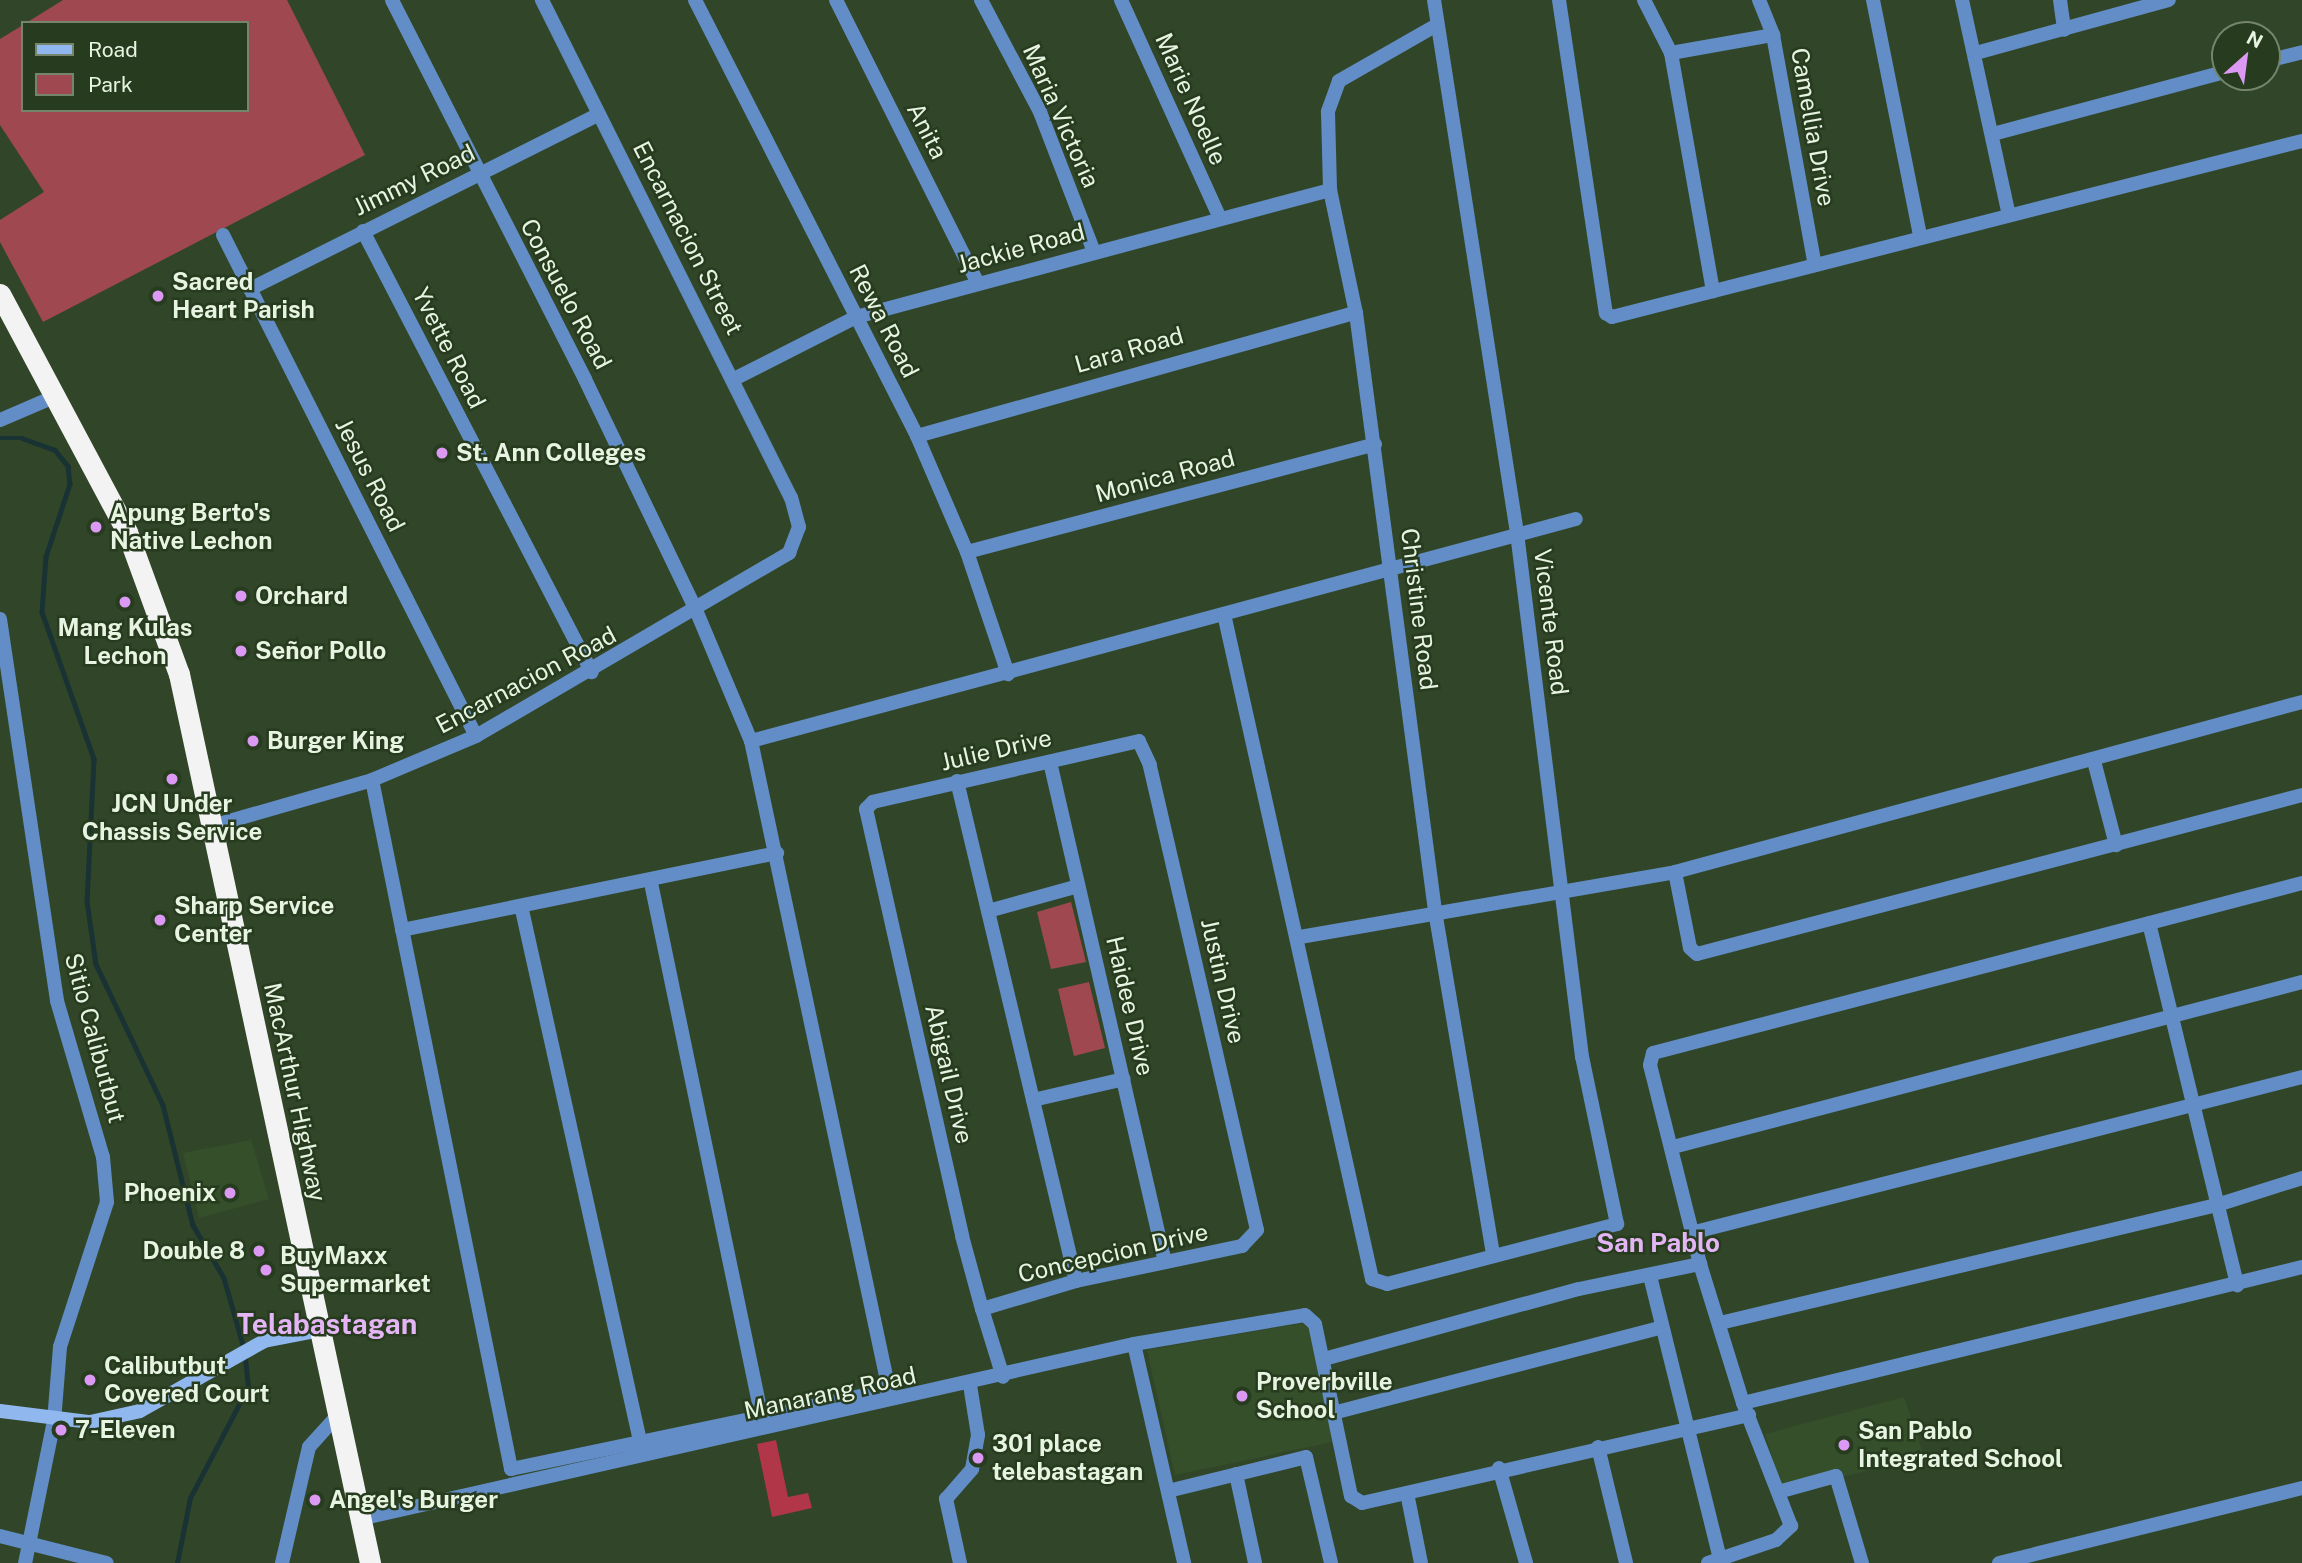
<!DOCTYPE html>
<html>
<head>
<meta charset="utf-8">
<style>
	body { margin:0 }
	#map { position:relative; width:2302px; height:1563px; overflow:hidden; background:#314628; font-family:"Public Sans",sans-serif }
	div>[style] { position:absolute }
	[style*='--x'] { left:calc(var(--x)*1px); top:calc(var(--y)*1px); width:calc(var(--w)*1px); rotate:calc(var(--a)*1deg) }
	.built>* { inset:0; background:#364f2b }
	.green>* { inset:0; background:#a04850 }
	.forest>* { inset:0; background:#b13647 }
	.stream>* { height:4.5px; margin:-2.25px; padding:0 2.25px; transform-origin:2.25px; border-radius:2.25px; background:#193233 }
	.street>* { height:14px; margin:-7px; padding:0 7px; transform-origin:7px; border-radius:7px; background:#638dc6 }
	.secondary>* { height:14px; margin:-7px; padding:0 7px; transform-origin:7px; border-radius:7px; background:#90b8ee }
	.highway>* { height:21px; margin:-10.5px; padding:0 10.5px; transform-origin:10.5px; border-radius:10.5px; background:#f3f3f3 }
	.dots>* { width:19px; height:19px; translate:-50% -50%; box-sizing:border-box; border:4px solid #273b1e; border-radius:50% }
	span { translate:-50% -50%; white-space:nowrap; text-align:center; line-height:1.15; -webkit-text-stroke:5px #273b1e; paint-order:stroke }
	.street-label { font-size:24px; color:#e7f4e2 }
	.poi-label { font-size:24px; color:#e7f4e2; font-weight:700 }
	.left { translate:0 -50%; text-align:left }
	.right { translate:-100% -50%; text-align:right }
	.neighbourhood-label { font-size:26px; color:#e4b5f5; font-weight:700 }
	.quarter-label { font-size:28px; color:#e4b5f5; font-weight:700 }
	.legend { position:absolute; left:21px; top:21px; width:228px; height:91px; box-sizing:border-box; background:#273b1e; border:2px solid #74856c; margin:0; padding:9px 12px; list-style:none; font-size:21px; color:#e7f4e2 }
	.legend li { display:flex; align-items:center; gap:14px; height:35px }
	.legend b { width:35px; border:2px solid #74856c }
	.north { position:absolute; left:2211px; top:21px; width:70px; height:70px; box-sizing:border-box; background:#273b1e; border:2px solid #74856c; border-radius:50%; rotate:28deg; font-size:19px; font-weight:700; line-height:28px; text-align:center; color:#e7f4e2 }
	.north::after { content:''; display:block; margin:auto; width:24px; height:32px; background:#dc99f4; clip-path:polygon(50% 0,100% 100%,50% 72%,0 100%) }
</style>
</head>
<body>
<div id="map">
	<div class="built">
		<i style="clip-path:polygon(251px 1140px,269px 1199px,199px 1218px,183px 1153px)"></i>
		<i style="clip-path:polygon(1310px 1322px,1337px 1441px,1175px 1475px,1147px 1350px)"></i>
		<i style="clip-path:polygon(1904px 1397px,1924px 1456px,1783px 1492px,1765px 1434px)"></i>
	</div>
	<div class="green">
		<i style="clip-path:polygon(63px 0,287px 0,365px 155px,43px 322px,0 242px,0 220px,44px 192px,0 125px,0 39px,23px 25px,23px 110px,247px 110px,247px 23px,26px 23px)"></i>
		<i style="clip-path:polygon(1071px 902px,1086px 962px,1051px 969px,1037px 912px)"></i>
		<i style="clip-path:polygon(1089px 982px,1105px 1048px,1074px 1056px,1058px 989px)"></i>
	</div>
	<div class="forest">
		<i style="clip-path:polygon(776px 1440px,788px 1497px,808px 1493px,812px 1508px,772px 1517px,757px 1444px)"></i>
	</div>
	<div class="stream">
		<i style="--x:0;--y:438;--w:22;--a:0"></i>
		<i style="--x:22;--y:438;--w:35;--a:20"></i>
		<i style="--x:55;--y:450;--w:21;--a:51"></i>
		<i style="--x:68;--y:466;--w:18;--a:84"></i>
		<i style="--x:70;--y:484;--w:77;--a:108.2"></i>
		<i style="--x:46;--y:557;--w:55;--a:94.2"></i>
		<i style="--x:42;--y:612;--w:156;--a:70.5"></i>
		<i style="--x:94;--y:759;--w:142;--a:92.8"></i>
		<i style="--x:87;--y:901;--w:64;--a:81.9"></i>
		<i style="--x:96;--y:964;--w:156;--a:64.6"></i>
		<i style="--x:163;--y:1105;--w:124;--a:76"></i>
		<i style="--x:193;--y:1225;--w:61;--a:59.7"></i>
		<i style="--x:224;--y:1278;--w:73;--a:74.1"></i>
		<i style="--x:177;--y:1563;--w:66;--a:-78.7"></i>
		<i style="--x:190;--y:1498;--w:125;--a:-62.4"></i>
		<i style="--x:248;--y:1387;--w:31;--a:-96"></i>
	</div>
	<div class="street">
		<i style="--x:695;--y:0;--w:489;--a:63"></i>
		<i style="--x:917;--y:436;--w:126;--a:66.7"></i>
		<i style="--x:967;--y:552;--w:129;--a:71.4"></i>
		<i style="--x:836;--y:0;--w:315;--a:63.4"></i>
		<i style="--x:981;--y:0;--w:127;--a:62.2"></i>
		<i style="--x:1040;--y:112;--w:150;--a:68.9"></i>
		<i style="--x:1121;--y:0;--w:237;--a:65.6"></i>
		<i style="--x:1559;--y:0;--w:317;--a:81.5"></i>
		<i style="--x:1606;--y:313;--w:7;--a:34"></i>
		<i style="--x:1612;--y:317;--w:712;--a:-14.31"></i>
		<i style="--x:1644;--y:0;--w:59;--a:63"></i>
		<i style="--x:1671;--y:53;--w:242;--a:80"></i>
		<i style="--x:1759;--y:0;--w:38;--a:68"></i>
		<i style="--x:1773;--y:35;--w:234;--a:79.7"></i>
		<i style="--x:1873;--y:0;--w:240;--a:78.7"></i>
		<i style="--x:1962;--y:0;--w:220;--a:77.7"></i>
		<i style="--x:2060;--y:0;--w:30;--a:82"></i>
		<i style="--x:1435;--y:26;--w:111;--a:150.2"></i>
		<i style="--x:1339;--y:81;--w:33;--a:110"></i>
		<i style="--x:1328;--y:112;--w:78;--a:88.5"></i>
		<i style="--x:1330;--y:190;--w:126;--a:78.1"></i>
		<i style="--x:1356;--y:313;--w:603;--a:82.47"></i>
		<i style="--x:1435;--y:911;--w:349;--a:80.4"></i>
		<i style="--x:1671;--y:53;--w:104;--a:-10"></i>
		<i style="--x:1976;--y:53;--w:200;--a:-15.4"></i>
		<i style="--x:2267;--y:61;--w:36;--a:-14"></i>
		<i style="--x:1993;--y:134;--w:240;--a:-15"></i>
		<i style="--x:363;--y:231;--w:497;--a:62.6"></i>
		<i style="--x:223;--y:235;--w:561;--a:63.21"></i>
		<i style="--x:250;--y:289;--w:390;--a:-26.6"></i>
		<i style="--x:734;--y:379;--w:137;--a:-26.9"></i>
		<i style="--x:856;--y:317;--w:491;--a:-15"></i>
		<i style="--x:0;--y:420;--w:61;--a:-23.2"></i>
		<i style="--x:917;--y:436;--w:456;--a:-15.7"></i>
		<i style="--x:967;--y:552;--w:422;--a:-14.8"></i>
		<i style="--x:1224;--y:614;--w:681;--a:77.45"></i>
		<i style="--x:1372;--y:1279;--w:16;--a:18"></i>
		<i style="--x:1387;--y:1284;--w:238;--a:-14.6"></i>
		<i style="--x:1617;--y:1224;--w:171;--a:-101.8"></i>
		<i style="--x:1582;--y:1057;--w:528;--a:-97.07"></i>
		<i style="--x:1517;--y:533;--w:539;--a:-98.85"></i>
		<i style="--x:0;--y:619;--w:386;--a:81.5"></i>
		<i style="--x:57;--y:1001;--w:163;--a:73.6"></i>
		<i style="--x:103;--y:1157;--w:45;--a:84.9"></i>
		<i style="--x:107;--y:1202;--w:152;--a:108"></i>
		<i style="--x:60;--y:1347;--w:74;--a:94.6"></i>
		<i style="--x:54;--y:1421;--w:145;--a:101.5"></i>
		<i style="--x:751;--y:741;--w:854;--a:-15.06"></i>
		<i style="--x:2094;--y:761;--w:87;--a:75.3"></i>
		<i style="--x:1050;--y:762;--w:513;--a:77.05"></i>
		<i style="--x:372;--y:780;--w:703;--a:78.59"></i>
		<i style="--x:511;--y:1469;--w:386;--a:-11.8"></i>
		<i style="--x:889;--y:1390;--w:664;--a:-102"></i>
		<i style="--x:751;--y:741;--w:142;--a:-112.8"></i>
		<i style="--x:696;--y:610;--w:256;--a:-115.7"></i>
		<i style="--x:585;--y:379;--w:425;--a:-117"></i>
		<i style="--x:957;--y:781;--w:514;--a:76.61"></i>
		<i style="--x:212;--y:826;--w:166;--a:-16"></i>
		<i style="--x:372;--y:780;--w:113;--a:-22.9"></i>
		<i style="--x:476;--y:736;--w:363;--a:-30.3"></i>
		<i style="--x:789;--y:553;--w:28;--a:-69"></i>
		<i style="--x:799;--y:527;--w:30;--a:-105"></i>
		<i style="--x:791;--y:498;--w:557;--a:-116.57"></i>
		<i style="--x:1675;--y:872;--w:77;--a:78.8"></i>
		<i style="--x:1690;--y:948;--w:9;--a:41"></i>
		<i style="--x:1697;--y:954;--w:626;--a:-14.72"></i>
		<i style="--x:651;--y:883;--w:546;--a:78.28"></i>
		<i style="--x:522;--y:910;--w:544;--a:77.47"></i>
		<i style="--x:988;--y:911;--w:93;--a:-15.5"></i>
		<i style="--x:2149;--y:923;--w:373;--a:76.3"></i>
		<i style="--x:402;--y:930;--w:383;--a:-11.6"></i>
		<i style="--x:1300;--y:937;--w:381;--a:-9.8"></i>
		<i style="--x:1675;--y:872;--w:650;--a:-15.17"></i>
		<i style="--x:1033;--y:1100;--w:93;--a:-13"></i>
		<i style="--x:1673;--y:1147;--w:650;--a:-14.7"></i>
		<i style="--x:1691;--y:1233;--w:631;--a:-14.32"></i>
		<i style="--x:1650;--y:1276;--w:292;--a:76.1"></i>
		<i style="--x:982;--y:1309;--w:98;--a:-16.6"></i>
		<i style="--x:1076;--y:1281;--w:170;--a:-11.9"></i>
		<i style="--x:1242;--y:1246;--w:22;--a:-47"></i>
		<i style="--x:1257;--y:1230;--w:477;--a:-103"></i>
		<i style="--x:1150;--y:765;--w:26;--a:-115"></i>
		<i style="--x:1139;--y:741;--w:273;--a:167.1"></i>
		<i style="--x:873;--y:802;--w:10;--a:135"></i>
		<i style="--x:866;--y:809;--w:438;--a:77.3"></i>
		<i style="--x:962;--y:1236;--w:76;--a:74.7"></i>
		<i style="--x:982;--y:1309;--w:71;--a:72.8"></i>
		<i style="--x:1720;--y:1323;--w:511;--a:-13.36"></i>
		<i style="--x:2217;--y:1205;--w:89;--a:-17.6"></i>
		<i style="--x:1134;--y:1344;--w:225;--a:77.1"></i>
		<i style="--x:1324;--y:1359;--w:264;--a:-15.4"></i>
		<i style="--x:1579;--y:1289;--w:124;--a:-11.7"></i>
		<i style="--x:1743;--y:1403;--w:575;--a:-13.67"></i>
		<i style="--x:1337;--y:1412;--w:333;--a:-14.6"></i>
		<i style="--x:1598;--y:1447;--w:119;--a:76.4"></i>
		<i style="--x:1499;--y:1468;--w:99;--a:74.1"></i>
		<i style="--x:1236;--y:1474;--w:91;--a:77.9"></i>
		<i style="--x:1168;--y:1491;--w:142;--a:-13.8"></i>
		<i style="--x:1306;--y:1457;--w:109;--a:76.7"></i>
		<i style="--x:1778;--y:1492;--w:60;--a:-15.4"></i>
		<i style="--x:1836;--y:1476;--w:91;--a:73.4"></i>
		<i style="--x:1407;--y:1493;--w:71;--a:78.7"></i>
		<i style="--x:360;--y:1519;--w:794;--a:-12.74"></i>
		<i style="--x:1134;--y:1344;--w:173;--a:-9.6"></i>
		<i style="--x:1305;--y:1315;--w:13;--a:42"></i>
		<i style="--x:1315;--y:1324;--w:176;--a:78.2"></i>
		<i style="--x:1351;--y:1496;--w:13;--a:32"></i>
		<i style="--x:1362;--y:1503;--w:397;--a:-12.8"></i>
		<i style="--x:0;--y:1536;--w:110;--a:14.2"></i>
		<i style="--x:282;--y:1563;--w:119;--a:-76.9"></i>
		<i style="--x:309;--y:1447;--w:42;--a:-47.9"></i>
		<i style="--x:960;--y:1563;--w:66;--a:-102.3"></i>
		<i style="--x:946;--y:1499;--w:40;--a:-49"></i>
		<i style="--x:972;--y:1469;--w:35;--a:-80"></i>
		<i style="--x:978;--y:1435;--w:51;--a:-99.1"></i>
		<i style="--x:1708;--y:1563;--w:72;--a:-18.7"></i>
		<i style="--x:1776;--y:1540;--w:21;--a:-43"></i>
		<i style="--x:1791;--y:1526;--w:132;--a:-111.3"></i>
		<i style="--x:1743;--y:1403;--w:145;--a:-107.2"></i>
		<i style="--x:1700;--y:1264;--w:205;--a:-104.1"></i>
		<i style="--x:1650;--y:1065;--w:12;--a:-76"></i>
		<i style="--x:1653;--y:1053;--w:671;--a:-14.68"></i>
		<i style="--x:1999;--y:1563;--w:312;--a:-13.9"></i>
	</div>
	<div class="secondary">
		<i style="--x:0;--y:1411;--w:91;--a:7"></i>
		<i style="--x:90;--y:1422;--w:51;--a:-12.4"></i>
		<i style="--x:140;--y:1411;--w:142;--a:-29.4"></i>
		<i style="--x:264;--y:1341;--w:57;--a:-11.1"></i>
	</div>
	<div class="highway">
		<i style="--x:0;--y:294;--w:270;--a:61.9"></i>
		<i style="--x:127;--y:532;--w:151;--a:69.9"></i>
		<i style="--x:179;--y:674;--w:909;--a:77.87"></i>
	</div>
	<div class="dots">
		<i style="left:158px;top:296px;background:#dc99f4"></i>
		<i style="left:442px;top:453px;background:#dc99f4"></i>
		<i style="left:96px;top:527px;background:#dc99f4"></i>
		<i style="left:241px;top:596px;background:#dc99f4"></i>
		<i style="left:125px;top:602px;background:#dc99f4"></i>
		<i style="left:241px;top:651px;background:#dc99f4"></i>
		<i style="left:253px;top:741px;background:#dc99f4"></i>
		<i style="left:172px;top:779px;background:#dc99f4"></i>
		<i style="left:160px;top:920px;background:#dc99f4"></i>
		<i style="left:230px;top:1193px;background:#dc99f4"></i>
		<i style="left:259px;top:1251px;background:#dc99f4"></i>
		<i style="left:266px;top:1270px;background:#dc99f4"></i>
		<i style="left:90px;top:1380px;background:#dc99f4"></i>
		<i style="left:1242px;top:1396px;background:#dc99f4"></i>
		<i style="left:61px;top:1430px;background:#dc99f4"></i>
		<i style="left:1844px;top:1445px;background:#dc99f4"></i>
		<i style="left:978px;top:1458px;background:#dc99f4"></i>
		<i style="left:315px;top:1500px;background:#dc99f4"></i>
	</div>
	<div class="street-label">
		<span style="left:1191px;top:99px;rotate:66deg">Marie Noelle</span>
		<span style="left:1061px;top:116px;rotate:66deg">Maria Victoria</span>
		<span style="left:1813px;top:127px;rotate:80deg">Camellia Drive</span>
		<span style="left:927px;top:131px;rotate:63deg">Anita</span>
		<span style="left:414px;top:180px;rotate:-26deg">Jimmy Road</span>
		<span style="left:688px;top:238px;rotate:63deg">Encarnacion Street</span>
		<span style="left:1021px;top:248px;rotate:-15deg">Jackie Road</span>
		<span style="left:566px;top:294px;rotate:62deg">Consuelo Road</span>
		<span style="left:884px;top:321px;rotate:63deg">Rewa Road</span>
		<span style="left:449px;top:348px;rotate:63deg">Yvette Road</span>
		<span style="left:1129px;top:350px;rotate:-16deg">Lara Road</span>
		<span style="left:370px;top:475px;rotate:63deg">Jesus Road</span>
		<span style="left:1165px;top:476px;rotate:-15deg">Monica Road</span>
		<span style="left:1419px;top:609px;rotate:83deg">Christine Road</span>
		<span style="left:1551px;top:622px;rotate:83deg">Vicente Road</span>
		<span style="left:526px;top:680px;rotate:-28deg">Encarnacion Road</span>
		<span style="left:996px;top:750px;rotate:-13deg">Julie Drive</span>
		<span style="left:1223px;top:981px;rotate:77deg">Justin Drive</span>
		<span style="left:1130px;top:1006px;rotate:77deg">Haidee Drive</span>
		<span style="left:95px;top:1038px;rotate:75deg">Sitio Calibutbut</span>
		<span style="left:949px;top:1074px;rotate:77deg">Abigail Drive</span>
		<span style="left:295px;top:1092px;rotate:78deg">MacArthur Highway</span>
		<span style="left:1113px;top:1253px;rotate:-13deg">Concepcion Drive</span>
		<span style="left:830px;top:1393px;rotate:-12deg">Manarang Road</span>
	</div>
	<div class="poi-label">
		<span class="left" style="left:172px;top:296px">Sacred<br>Heart Parish</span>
		<span class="left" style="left:456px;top:453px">St. Ann Colleges</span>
		<span class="left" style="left:110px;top:527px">Apung Berto's<br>Native Lechon</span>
		<span class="left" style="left:255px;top:596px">Orchard</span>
		<span style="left:125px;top:642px">Mang Kulas<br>Lechon</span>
		<span class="left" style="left:255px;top:651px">Señor Pollo</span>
		<span class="left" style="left:267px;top:741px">Burger King</span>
		<span style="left:172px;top:818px">JCN Under<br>Chassis Service</span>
		<span class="left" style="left:174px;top:920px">Sharp Service<br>Center</span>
		<span class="right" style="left:216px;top:1193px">Phoenix</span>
		<span class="right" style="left:245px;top:1251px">Double 8</span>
		<span class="left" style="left:280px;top:1270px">BuyMaxx<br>Supermarket</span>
		<span class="left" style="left:104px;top:1380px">Calibutbut<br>Covered Court</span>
		<span class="left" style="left:1256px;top:1396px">Proverbville<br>School</span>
		<span class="left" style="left:75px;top:1430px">7-Eleven</span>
		<span class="left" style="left:1858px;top:1445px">San Pablo<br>Integrated School</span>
		<span class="left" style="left:992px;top:1458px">301 place<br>telebastagan</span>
		<span class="left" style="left:329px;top:1500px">Angel's Burger</span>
	</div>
	<div class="neighbourhood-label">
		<span style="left:1658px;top:1243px">San Pablo</span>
	</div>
	<div class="quarter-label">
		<span style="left:327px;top:1324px">Telabastagan</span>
	</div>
	<ul class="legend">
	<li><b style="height:9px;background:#90b8ee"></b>Road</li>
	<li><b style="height:19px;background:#a04850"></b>Park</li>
	</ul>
	<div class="north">N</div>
</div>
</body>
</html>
